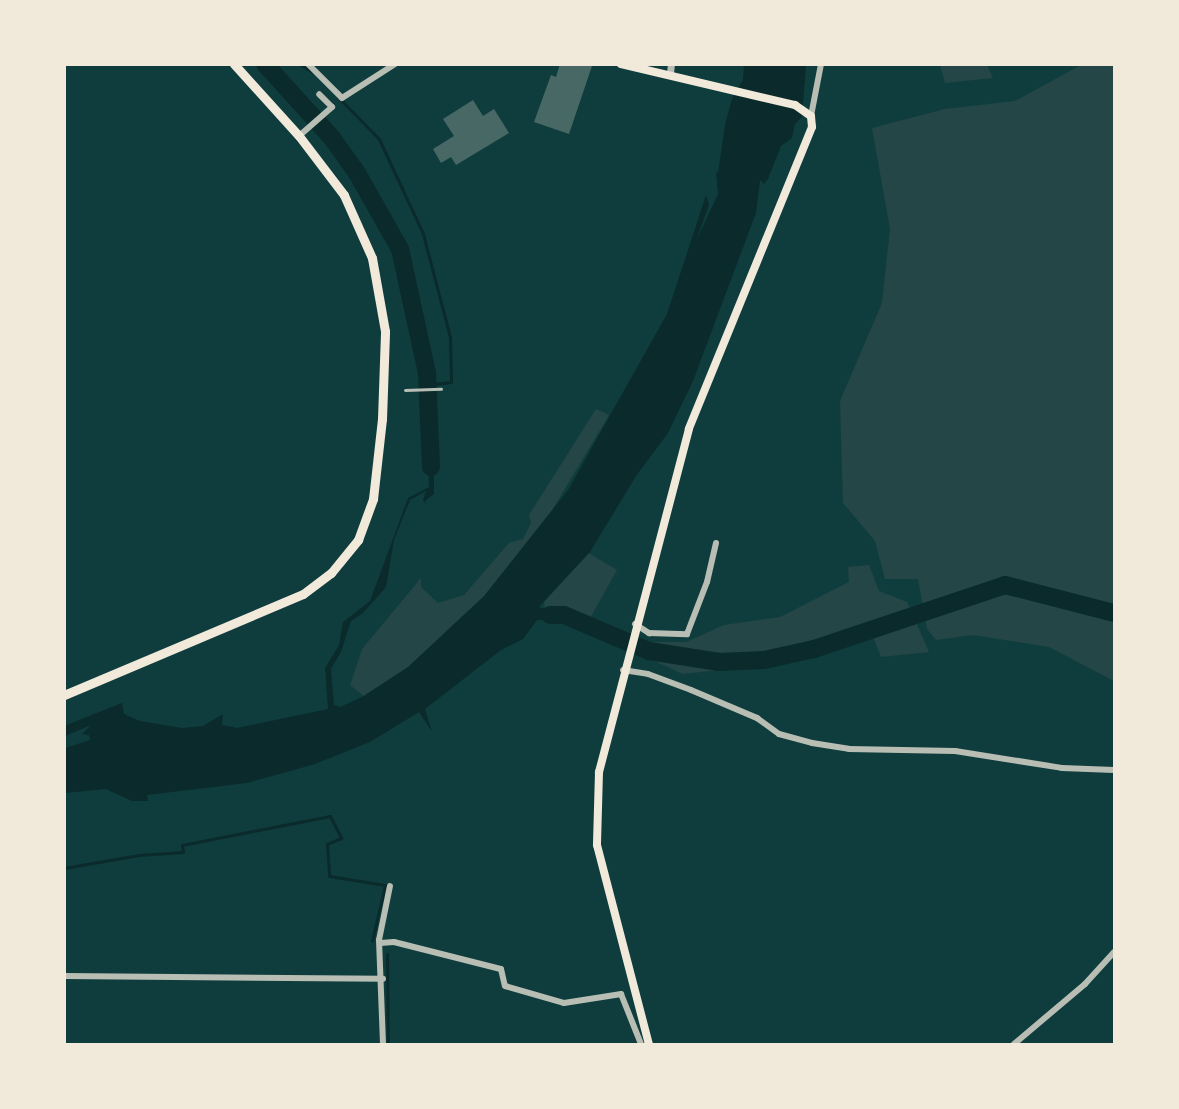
<!DOCTYPE html>
<html>
<head>
<meta charset="utf-8">
<style>
	body { margin:0 }
	#map { position:relative; width:1179px; height:1109px; overflow:hidden; background:#0f3d3e; font-family:Barlow,sans-serif }
	div>[style] { position:absolute }
	[style*='--x'] { left:calc(var(--x)*1px); top:calc(var(--y)*1px); width:calc(var(--w)*1px); rotate:calc(var(--a)*1deg) }
	.green>* { inset:0; background:#244646 }
	.water>* { inset:0; background:#0a2a2b }
	.stream>* { height:3px; margin:-1.5px; padding:0 1.5px; transform-origin:1.5px; border-radius:1.5px; background:#0a2a2b }
	.river>* { height:18px; margin:-9px; padding:0 9px; transform-origin:9px; border-radius:9px; background:#0a2a2b }
	.building>* { inset:0; background:#486865 }
	.service>* { height:3px; margin:-1.5px; padding:0 1.5px; transform-origin:1.5px; border-radius:1.5px; background:#b8beb3 }
	.minor>* { height:6px; margin:-3px; padding:0 3px; transform-origin:3px; border-radius:3px; background:#b8beb3 }
	.tertiary>* { height:7px; margin:-3.5px; padding:0 3.5px; transform-origin:3.5px; border-radius:3.5px; background:#b8beb3 }
	.secondary>* { height:8px; margin:-4px; padding:0 4px; transform-origin:4px; border-radius:4px; background:#f1e9da }
	.primary>* { height:9px; margin:-4.5px; padding:0 4.5px; transform-origin:4.5px; border-radius:4.5px; background:#f1e9da }
	span { translate:-50% -50%; white-space:nowrap; text-align:center; line-height:1.15; -webkit-text-stroke:4.5px #f1e9da; paint-order:stroke }
	.frame { position:absolute; inset:0; border:66px solid #f1e9da; pointer-events:none }
</style>
</head>
<body>
<div id="map">
	<div class="green">
		<i style="clip-path:polygon(940px 65px,987px 65px,993px 78px,945px 83px)"></i>
		<i style="clip-path:polygon(1081px 65px,1114px 65px,1114px 681px,1049px 647px,973px 635px,936px 640px,927px 629px,918px 579px,885px 579px,875px 541px,843px 503px,840px 401px,882px 303px,890px 229px,872px 128px,945px 109px,1015px 101px)"></i>
		<i style="clip-path:polygon(596px 409px,609px 415px,545px 522px,487px 597px,410px 669px,366px 698px,350px 685px,362px 649px,421px 578px,421px 587px,438px 603px,464px 595px,509px 543px,523px 539px,531px 523px,529px 515px)"></i>
		<i style="clip-path:polygon(585px 551px,617px 570px,589px 620px,571px 622px,545px 608px,543px 595px)"></i>
		<i style="clip-path:polygon(869px 565px,879px 591px,907px 602px,929px 652px,881px 657px,868px 624px,765px 665px,683px 674px,650px 659px,651px 642px,686px 642px,724px 625px,780px 617px,849px 582px,848px 567px)"></i>
	</div>
	<div class="water">
		<i style="clip-path:polygon(744px 65px,806px 65px,802px 117px,795px 124px,792px 138px,781px 146px,768px 179px,764px 184px,760px 180px,756px 213px,693px 381px,668px 433px,636px 476px,590px 552px,539px 607px,577px 620px,537px 620px,523px 639px,501px 650px,425px 709px,432px 732px,419px 712px,370px 742px,315px 764px,247px 783px,147px 795px,148px 801px,132px 801px,106px 789px,65px 793px,65px 748px,90px 740px,89px 735px,82px 734px,91px 725px,65px 736px,64px 726px,122px 703px,124px 714px,140px 721px,182px 728px,203px 726px,223px 714px,222px 725px,237px 728px,328px 709px,325px 668px,339px 645px,343px 622px,370px 601px,408px 498px,429px 487px,427px 437px,434px 449px,434px 494px,425px 501px,427px 505px,423px 500px,426px 491px,410px 500px,394px 540px,386px 587px,363px 613px,351px 621px,341px 652px,331px 669px,334px 705px,340px 707px,362px 697px,408px 667px,484px 596px,568px 490px,667px 314px,706px 195px,709px 205px,696px 241px,718px 194px,716px 172px,711px 168px,718px 173px,725px 125px,732px 99px,743px 80px)"></i>
	</div>
	<div class="stream">
		<i style="--x:299;--y:64;--w:16;--a:30"></i>
		<i style="--x:339;--y:98;--w:57;--a:45.7"></i>
		<i style="--x:379;--y:139;--w:105;--a:65.1"></i>
		<i style="--x:423;--y:234;--w:106;--a:75.3"></i>
		<i style="--x:450;--y:337;--w:45;--a:88.7"></i>
		<i style="--x:451;--y:382;--w:23;--a:173"></i>
		<i style="--x:64;--y:868;--w:76;--a:-9.8"></i>
		<i style="--x:139;--y:855;--w:44;--a:-3.9"></i>
		<i style="--x:183;--y:852;--w:7;--a:-98"></i>
		<i style="--x:182;--y:845;--w:151;--a:-11.1"></i>
		<i style="--x:330;--y:816;--w:25;--a:63"></i>
		<i style="--x:341;--y:838;--w:15;--a:157"></i>
		<i style="--x:327;--y:844;--w:32;--a:86"></i>
		<i style="--x:329;--y:876;--w:57;--a:9.1"></i>
		<i style="--x:385;--y:885;--w:57;--a:103.1"></i>
		<i style="--x:387;--y:954;--w:90;--a:89.4"></i>
	</div>
	<div class="river">
		<i style="--x:265;--y:64;--w:100;--a:47.8"></i>
		<i style="--x:332;--y:138;--w:43;--a:54.5"></i>
		<i style="--x:357;--y:173;--w:87;--a:60.5"></i>
		<i style="--x:400;--y:249;--w:127;--a:77.7"></i>
		<i style="--x:427;--y:373;--w:94;--a:87.6"></i>
		<i style="--x:550;--y:615;--w:14;--a:0"></i>
		<i style="--x:564;--y:615;--w:92;--a:23"></i>
		<i style="--x:649;--y:651;--w:71;--a:8.9"></i>
		<i style="--x:719;--y:662;--w:45;--a:-2.5"></i>
		<i style="--x:764;--y:660;--w:51;--a:-12.4"></i>
		<i style="--x:814;--y:649;--w:201;--a:-18.5"></i>
		<i style="--x:1005;--y:585;--w:113;--a:14.4"></i>
	</div>
	<div class="building">
		<i style="clip-path:polygon(560px 64px,592px 66px,569px 134px,534px 122px,551px 75px,556px 77px)"></i>
		<i style="clip-path:polygon(473px 100px,483px 116px,494px 109px,509px 133px,456px 165px,451px 157px,441px 163px,433px 149px,454px 136px,443px 119px)"></i>
	</div>
	<div class="service">
		<i style="--x:405;--y:390;--w:36;--a:-2"></i>
	</div>
	<div class="minor">
		<i style="--x:308;--y:64;--w:48;--a:45"></i>
		<i style="--x:342;--y:98;--w:63;--a:-32.7"></i>
		<i style="--x:811;--y:116;--w:53;--a:-79.1"></i>
		<i style="--x:299;--y:136;--w:44;--a:-41.3"></i>
		<i style="--x:332;--y:107;--w:18;--a:-135"></i>
		<i style="--x:635;--y:624;--w:17;--a:33"></i>
		<i style="--x:649;--y:633;--w:38;--a:2"></i>
		<i style="--x:687;--y:634;--w:56;--a:-69"></i>
		<i style="--x:707;--y:582;--w:40;--a:-77"></i>
		<i style="--x:623;--y:670;--w:25;--a:9"></i>
		<i style="--x:648;--y:674;--w:46;--a:20.4"></i>
		<i style="--x:691;--y:690;--w:72;--a:23"></i>
		<i style="--x:757;--y:718;--w:27;--a:36"></i>
		<i style="--x:779;--y:734;--w:34;--a:15"></i>
		<i style="--x:812;--y:743;--w:37;--a:9"></i>
		<i style="--x:849;--y:749;--w:106;--a:1.1"></i>
		<i style="--x:955;--y:751;--w:108;--a:9"></i>
		<i style="--x:1062;--y:768;--w:52;--a:2.2"></i>
		<i style="--x:380;--y:943;--w:14;--a:-4"></i>
		<i style="--x:394;--y:942;--w:110;--a:14.2"></i>
		<i style="--x:501;--y:969;--w:17;--a:77"></i>
		<i style="--x:505;--y:986;--w:61;--a:16.1"></i>
		<i style="--x:564;--y:1003;--w:58;--a:-9"></i>
		<i style="--x:621;--y:994;--w:54;--a:68.2"></i>
		<i style="--x:64;--y:976;--w:319;--a:0.5"></i>
		<i style="--x:383;--y:1044;--w:104;--a:-92.2"></i>
		<i style="--x:379;--y:940;--w:55;--a:-78.5"></i>
		<i style="--x:1014;--y:1044;--w:93;--a:-40.2"></i>
		<i style="--x:1085;--y:984;--w:43;--a:-47.8"></i>
	</div>
	<div class="tertiary">
		<i style="--x:670;--y:73;--w:9;--a:-84"></i>
	</div>
	<div class="secondary">
		<i style="--x:621;--y:64;--w:179;--a:13.3"></i>
		<i style="--x:795;--y:105;--w:19;--a:35"></i>
		<i style="--x:811;--y:116;--w:11;--a:85"></i>
		<i style="--x:812;--y:127;--w:326;--a:112.2"></i>
		<i style="--x:689;--y:429;--w:355;--a:104.7"></i>
		<i style="--x:599;--y:772;--w:73;--a:91.6"></i>
		<i style="--x:597;--y:845;--w:206;--a:75.4"></i>
	</div>
	<div class="primary">
		<i style="--x:64;--y:695;--w:259;--a:-22.9"></i>
		<i style="--x:303;--y:594;--w:35;--a:-37"></i>
		<i style="--x:331;--y:573;--w:43;--a:-50.7"></i>
		<i style="--x:358;--y:540;--w:44;--a:-69.9"></i>
		<i style="--x:373;--y:499;--w:81;--a:-83.6"></i>
		<i style="--x:382;--y:419;--w:88;--a:-88"></i>
		<i style="--x:385;--y:331;--w:74;--a:-100.1"></i>
		<i style="--x:372;--y:258;--w:69;--a:-114"></i>
		<i style="--x:344;--y:195;--w:74;--a:-127.3"></i>
		<i style="--x:299;--y:136;--w:97;--a:-132.1"></i>
	</div>
	<div class="frame"></div>
</div>
</body>
</html>
